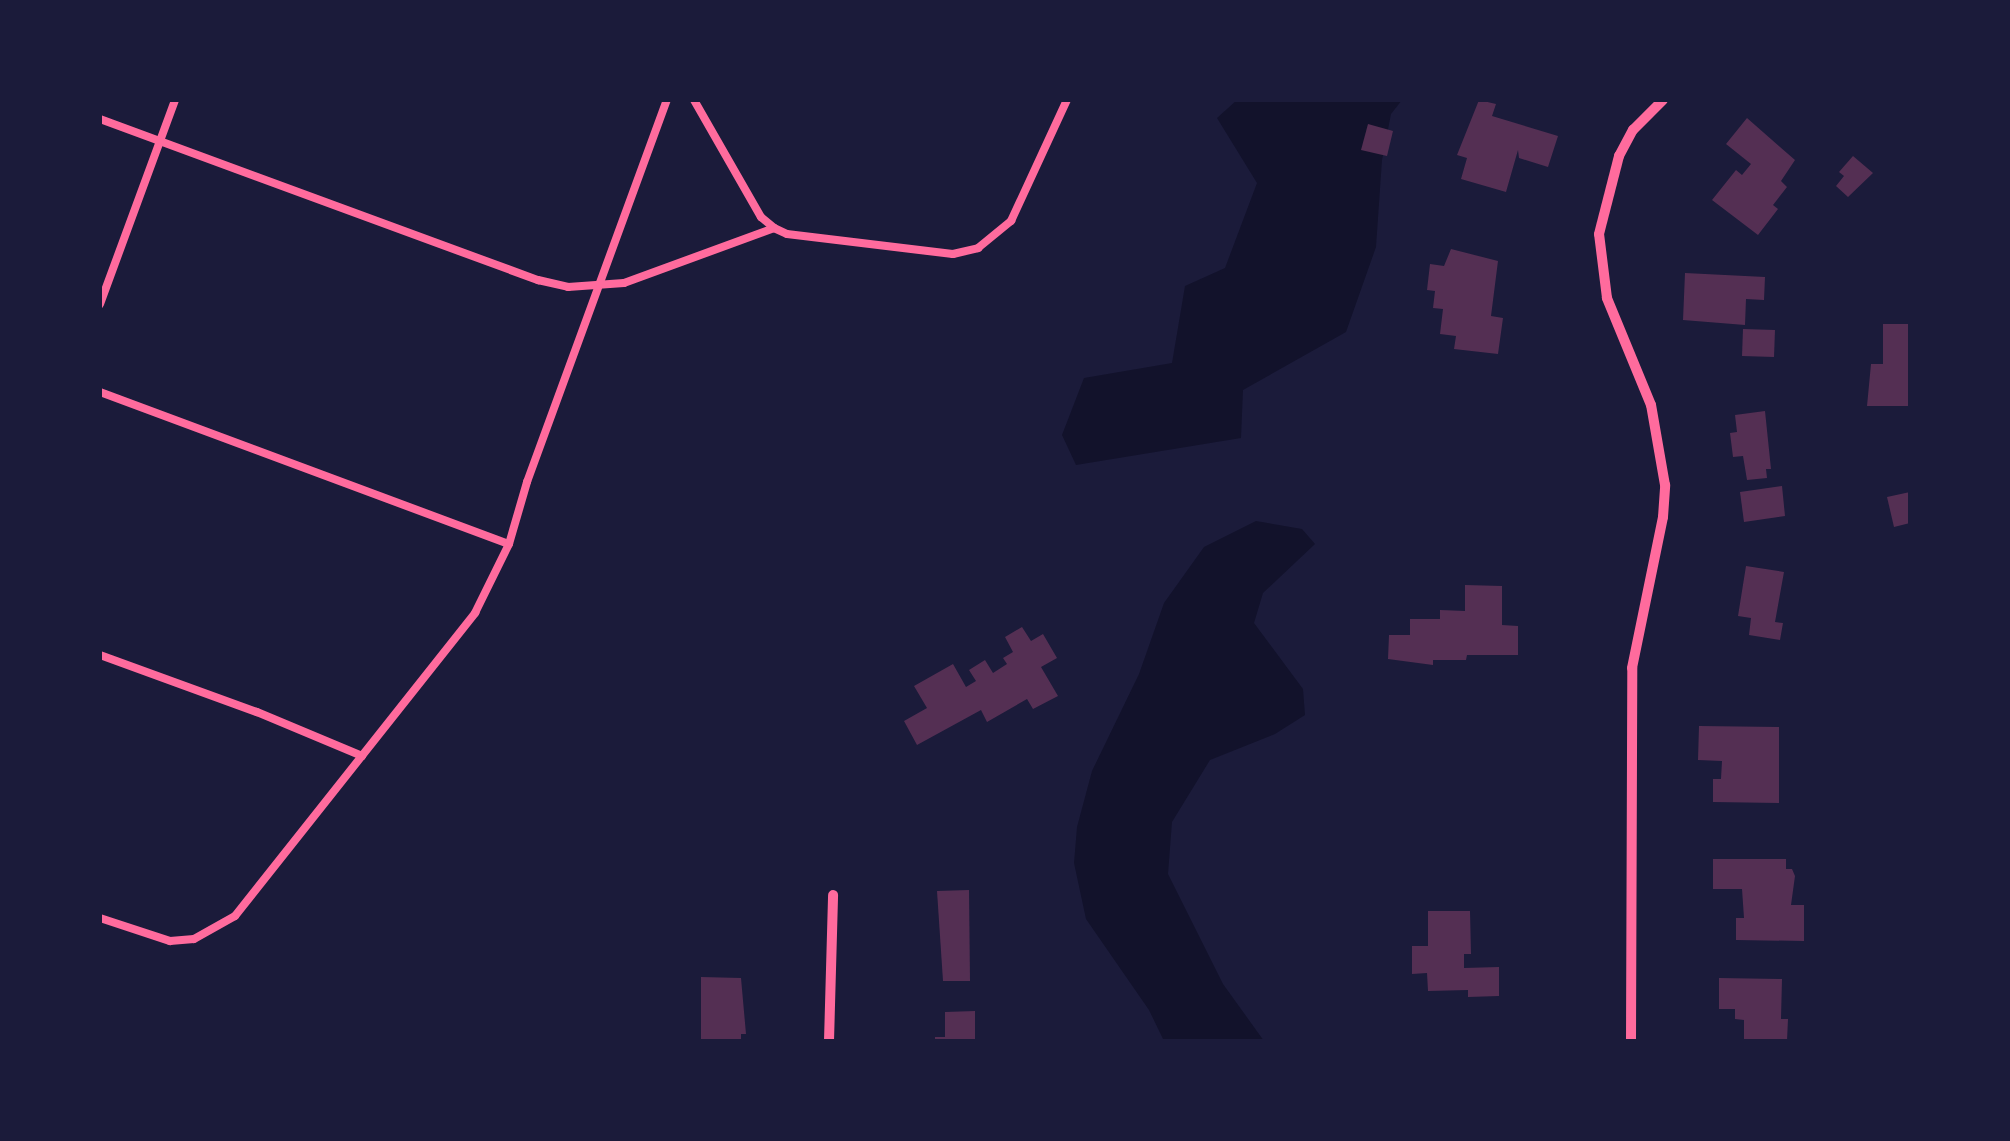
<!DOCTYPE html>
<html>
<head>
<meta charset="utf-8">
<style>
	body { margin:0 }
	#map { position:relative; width:2010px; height:1141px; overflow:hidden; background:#1b1b3a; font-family:"Golos Text",sans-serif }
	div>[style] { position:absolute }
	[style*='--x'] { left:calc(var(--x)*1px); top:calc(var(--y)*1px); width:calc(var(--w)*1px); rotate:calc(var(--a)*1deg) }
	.water>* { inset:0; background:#12122b }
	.building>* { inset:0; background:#542f53 }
	.service>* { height:8px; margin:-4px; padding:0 4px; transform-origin:4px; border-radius:4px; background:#ff6b9d }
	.minor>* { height:10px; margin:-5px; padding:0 5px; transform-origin:5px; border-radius:5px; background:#ff6b9d }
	span { translate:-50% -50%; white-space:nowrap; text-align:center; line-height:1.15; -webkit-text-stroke:8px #1b1b3a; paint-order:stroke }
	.frame { position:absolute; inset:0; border:102px solid #1b1b3a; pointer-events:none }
</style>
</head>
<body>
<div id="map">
	<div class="water">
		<i style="clip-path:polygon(1237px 100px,1402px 100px,1391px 114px,1382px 160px,1376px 247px,1346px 332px,1243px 390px,1241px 438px,1076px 465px,1062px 435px,1084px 378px,1172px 363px,1185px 286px,1225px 268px,1257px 183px,1217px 118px)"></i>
		<i style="clip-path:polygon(1256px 521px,1302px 529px,1315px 544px,1263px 593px,1254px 623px,1303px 689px,1305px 715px,1275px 734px,1210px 760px,1172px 822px,1168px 874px,1223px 984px,1264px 1041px,1164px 1041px,1149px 1010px,1086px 919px,1074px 863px,1077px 827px,1092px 771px,1139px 674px,1164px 603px,1204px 547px)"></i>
	</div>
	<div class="building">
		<i style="clip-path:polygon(1479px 100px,1496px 104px,1492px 116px,1558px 136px,1548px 167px,1519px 158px,1518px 150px,1506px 192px,1461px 179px,1467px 158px,1457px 155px)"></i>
		<i style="clip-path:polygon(1747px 118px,1795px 160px,1781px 181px,1787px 187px,1773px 205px,1778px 209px,1758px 235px,1712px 200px,1736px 170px,1742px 175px,1751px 164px,1726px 144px)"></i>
		<i style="clip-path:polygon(1368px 124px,1393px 131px,1387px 156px,1361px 150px)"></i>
		<i style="clip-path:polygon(1853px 156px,1873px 173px,1848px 197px,1836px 186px,1844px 176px,1839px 172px)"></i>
		<i style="clip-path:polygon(1451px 249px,1498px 261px,1491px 316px,1503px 318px,1498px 354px,1454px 349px,1456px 336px,1440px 334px,1443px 309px,1433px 308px,1435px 291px,1427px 290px,1430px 264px,1444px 266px)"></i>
		<i style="clip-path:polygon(1685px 273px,1765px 277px,1764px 300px,1746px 299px,1745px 325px,1683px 320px)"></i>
		<i style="clip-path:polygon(1883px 324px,1910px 324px,1910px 406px,1867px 406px,1871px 364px,1883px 364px)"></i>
		<i style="clip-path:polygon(1743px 329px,1775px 330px,1774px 357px,1742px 356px)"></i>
		<i style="clip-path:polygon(1765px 411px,1771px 469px,1766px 469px,1767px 478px,1747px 480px,1743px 456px,1733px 457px,1730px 433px,1737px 432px,1735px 415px)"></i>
		<i style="clip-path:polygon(1782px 486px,1785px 516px,1744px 522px,1740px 492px)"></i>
		<i style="clip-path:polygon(1910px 492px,1910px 523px,1894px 527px,1887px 497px)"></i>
		<i style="clip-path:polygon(1746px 566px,1784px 572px,1775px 622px,1783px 623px,1780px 640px,1749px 635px,1751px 618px,1738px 616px)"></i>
		<i style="clip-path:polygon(1465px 585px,1502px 586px,1502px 625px,1518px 626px,1518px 655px,1467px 655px,1466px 660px,1433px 660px,1433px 665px,1388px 659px,1389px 635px,1410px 635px,1410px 619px,1440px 619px,1440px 610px,1465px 611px)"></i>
		<i style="clip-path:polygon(1022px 627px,1031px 641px,1043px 634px,1057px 658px,1041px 667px,1058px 696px,1033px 709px,1027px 699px,987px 722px,981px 710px,917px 745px,904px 721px,927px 708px,914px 686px,953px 664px,966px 687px,976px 681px,969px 670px,985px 660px,993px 673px,1007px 664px,1003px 658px,1013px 652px,1005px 637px)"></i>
		<i style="clip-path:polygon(1699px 726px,1779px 727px,1779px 803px,1713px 802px,1713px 779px,1721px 779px,1722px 761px,1698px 760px)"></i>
		<i style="clip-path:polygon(1713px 859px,1786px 859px,1786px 869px,1792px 869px,1795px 876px,1791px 905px,1804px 905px,1804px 941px,1736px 940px,1736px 918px,1744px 918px,1742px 889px,1713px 889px)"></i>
		<i style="clip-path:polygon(969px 890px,970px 981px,943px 981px,937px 891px)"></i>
		<i style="clip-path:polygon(1428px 911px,1470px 911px,1471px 954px,1464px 954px,1464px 968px,1499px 967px,1499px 996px,1468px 997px,1468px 990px,1428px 991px,1427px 973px,1412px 974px,1412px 946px,1428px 946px)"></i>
		<i style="clip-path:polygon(701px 977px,741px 978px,746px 1034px,741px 1034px,741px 1041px,701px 1041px)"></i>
		<i style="clip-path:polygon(1719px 978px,1782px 979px,1781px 1019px,1788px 1019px,1787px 1041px,1744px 1041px,1744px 1020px,1735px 1019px,1735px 1009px,1719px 1009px)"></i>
		<i style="clip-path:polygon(975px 1011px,975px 1041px,935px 1041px,935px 1037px,945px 1037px,945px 1012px)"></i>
	</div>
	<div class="service">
		<i style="--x:694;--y:100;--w:135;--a:60.2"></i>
		<i style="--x:761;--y:217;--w:17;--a:40"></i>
		<i style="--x:774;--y:228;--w:14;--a:25"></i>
		<i style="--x:787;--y:234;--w:167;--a:6.9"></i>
		<i style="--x:953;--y:254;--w:26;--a:-13"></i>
		<i style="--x:978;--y:248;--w:43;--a:-39.3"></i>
		<i style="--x:1011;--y:221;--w:133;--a:-65.2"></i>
		<i style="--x:100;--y:119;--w:467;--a:20.2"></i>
		<i style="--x:538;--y:280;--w:31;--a:13"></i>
		<i style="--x:568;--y:287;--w:56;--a:-4.1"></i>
		<i style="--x:624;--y:283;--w:160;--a:-20.1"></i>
		<i style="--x:100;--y:304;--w:217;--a:-69.8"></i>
		<i style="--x:100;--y:392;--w:436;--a:20.4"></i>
		<i style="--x:100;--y:655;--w:167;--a:20"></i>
		<i style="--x:257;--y:712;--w:114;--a:22.7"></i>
		<i style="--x:100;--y:918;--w:74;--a:18.2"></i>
		<i style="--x:170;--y:941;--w:24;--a:-5"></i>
		<i style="--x:194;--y:939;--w:47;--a:-29.3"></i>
		<i style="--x:235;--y:916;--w:387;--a:-51.6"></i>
		<i style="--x:475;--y:613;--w:77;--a:-63.8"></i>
		<i style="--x:509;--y:544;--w:65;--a:-73.8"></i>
		<i style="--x:527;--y:482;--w:407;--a:-69.9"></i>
	</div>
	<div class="minor">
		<i style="--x:829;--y:1041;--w:146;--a:-88.4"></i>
		<i style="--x:1631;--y:1041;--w:373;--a:-89.8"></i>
		<i style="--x:1632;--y:668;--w:154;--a:-78.4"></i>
		<i style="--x:1663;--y:517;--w:32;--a:-86"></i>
		<i style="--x:1665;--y:485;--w:81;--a:-99.9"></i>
		<i style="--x:1651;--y:405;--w:116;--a:-112.4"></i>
		<i style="--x:1607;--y:298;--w:64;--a:-97.1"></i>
		<i style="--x:1599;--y:234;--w:81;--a:-75.6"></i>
		<i style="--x:1619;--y:156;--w:30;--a:-62"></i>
		<i style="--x:1633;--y:130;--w:42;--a:-45"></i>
	</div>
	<div class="frame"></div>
</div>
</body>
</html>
